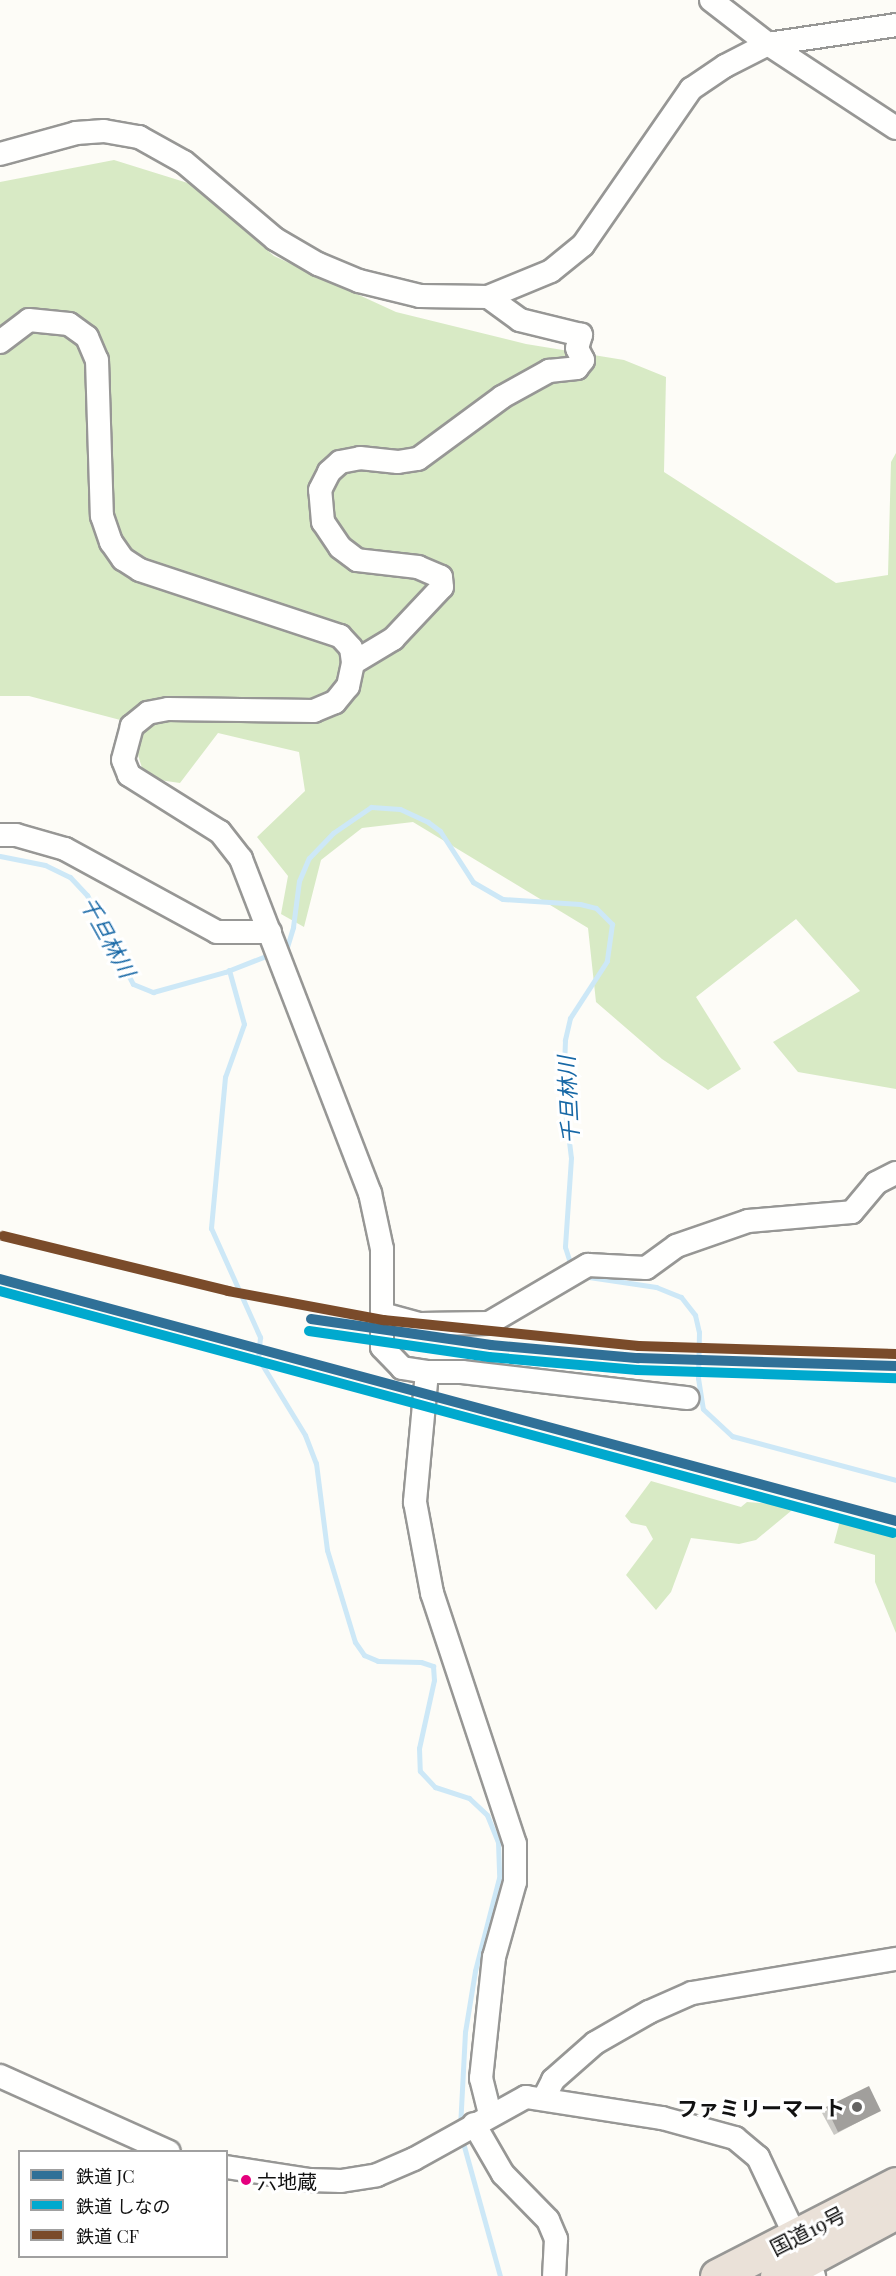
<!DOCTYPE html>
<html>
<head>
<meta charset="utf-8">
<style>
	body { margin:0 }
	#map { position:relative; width:896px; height:2276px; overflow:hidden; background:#fdfcf7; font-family:"Playfair Display","Noto Sans JP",serif }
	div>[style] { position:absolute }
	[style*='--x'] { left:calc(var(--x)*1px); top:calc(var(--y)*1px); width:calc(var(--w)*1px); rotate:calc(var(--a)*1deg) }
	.forest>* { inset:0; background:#d8eac5 }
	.shadow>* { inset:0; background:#0003 }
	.stream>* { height:5px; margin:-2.5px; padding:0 2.5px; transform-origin:2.5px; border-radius:2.5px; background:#cde8f7 }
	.building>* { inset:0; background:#a19f9c }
	.roads { filter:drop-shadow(2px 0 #979795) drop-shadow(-2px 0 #979795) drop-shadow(0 2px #979795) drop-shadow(0 -2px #979795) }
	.minor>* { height:22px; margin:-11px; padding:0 11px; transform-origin:11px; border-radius:11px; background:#fffffe }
	.highway>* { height:33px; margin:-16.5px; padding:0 16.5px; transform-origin:16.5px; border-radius:16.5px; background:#eae1d8 }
	.rail-1>* { height:10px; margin:-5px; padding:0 5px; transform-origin:5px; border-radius:5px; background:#307097 }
	.rail-2>* { height:10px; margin:-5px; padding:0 5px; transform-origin:5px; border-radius:5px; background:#00a9ce }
	.rail-3>* { height:10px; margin:-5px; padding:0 5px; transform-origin:5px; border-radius:5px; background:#7a4b2a }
	.dots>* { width:16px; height:16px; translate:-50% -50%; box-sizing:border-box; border:3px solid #fff; border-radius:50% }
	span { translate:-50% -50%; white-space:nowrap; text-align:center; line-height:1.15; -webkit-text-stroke:6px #fff; paint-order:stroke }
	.bus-label { font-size:20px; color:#111 }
	.left { translate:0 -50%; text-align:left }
	.poi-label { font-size:21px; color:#111; font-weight:700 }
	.right { translate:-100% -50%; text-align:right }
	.street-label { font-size:21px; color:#111 }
	.water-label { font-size:22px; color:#1768a6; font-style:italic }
	.legend { position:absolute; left:18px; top:2150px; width:210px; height:108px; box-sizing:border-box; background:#fff; border:2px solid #a0a0a0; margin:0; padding:8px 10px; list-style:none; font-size:18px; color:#111 }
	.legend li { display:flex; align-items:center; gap:12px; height:30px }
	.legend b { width:30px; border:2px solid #a0a0a0 }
</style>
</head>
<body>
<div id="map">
	<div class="forest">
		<i style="clip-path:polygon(114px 160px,191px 184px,274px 256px,396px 312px,526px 344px,624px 360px,666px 377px,664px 472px,836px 583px,888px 575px,891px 462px,896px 453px,896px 1089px,798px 1072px,773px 1042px,860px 991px,796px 919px,696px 997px,741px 1069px,708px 1090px,662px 1059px,596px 1002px,588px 928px,413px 822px,362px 828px,321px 860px,304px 927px,281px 914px,288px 876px,257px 837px,305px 791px,299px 752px,218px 733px,180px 783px,145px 778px,128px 722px,29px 696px,0 696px,0 182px)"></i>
		<i style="clip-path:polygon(651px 1481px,741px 1507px,747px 1502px,797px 1506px,756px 1540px,739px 1544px,691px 1538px,671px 1592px,656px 1610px,626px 1575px,653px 1539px,646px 1526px,631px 1523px,625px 1516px)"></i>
		<i style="clip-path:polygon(841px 1517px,896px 1532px,896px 1633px,875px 1582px,875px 1555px,834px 1543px)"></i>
	</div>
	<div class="shadow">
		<i style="clip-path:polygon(868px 2088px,879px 2111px,834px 2135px,822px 2113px)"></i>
	</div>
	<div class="stream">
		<i style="--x:0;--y:856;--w:46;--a:11.3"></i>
		<i style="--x:45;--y:865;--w:28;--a:26"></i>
		<i style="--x:70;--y:877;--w:25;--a:47"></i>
		<i style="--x:87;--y:895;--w:100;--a:62.7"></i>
		<i style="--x:133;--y:984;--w:22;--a:22"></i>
		<i style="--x:153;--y:992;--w:75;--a:-15.5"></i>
		<i style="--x:225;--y:972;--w:49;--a:-21.4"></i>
		<i style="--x:282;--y:949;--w:5;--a:-22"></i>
		<i style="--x:287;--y:947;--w:21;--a:-73"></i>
		<i style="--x:293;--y:927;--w:46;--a:-82.6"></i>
		<i style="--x:299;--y:881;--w:25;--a:-67"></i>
		<i style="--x:309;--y:858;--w:35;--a:-46"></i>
		<i style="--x:333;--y:833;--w:46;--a:-34.4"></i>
		<i style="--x:371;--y:807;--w:29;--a:4"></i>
		<i style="--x:400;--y:809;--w:31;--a:25"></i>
		<i style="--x:428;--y:822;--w:15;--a:37"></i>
		<i style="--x:440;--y:831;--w:61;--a:57.1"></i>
		<i style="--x:473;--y:882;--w:34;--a:30"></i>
		<i style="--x:503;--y:899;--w:77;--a:3.7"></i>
		<i style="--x:580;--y:904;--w:16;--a:14"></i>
		<i style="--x:596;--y:908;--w:23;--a:45"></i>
		<i style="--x:612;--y:924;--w:37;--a:98"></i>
		<i style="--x:607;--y:961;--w:68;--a:123"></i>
		<i style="--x:570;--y:1018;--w:23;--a:103"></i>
		<i style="--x:565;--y:1040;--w:51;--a:92.2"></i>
		<i style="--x:563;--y:1091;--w:67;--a:83.2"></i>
		<i style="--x:571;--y:1158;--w:89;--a:93.9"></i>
		<i style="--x:565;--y:1247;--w:22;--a:72"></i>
		<i style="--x:229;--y:970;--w:56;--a:74.5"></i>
		<i style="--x:244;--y:1024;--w:56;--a:109.7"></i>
		<i style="--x:225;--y:1077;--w:152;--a:95.3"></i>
		<i style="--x:211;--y:1228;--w:120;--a:65.8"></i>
		<i style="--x:260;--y:1337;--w:21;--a:95"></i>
		<i style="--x:258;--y:1358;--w:90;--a:58.6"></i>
		<i style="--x:305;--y:1435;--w:30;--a:69"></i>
		<i style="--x:316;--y:1463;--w:88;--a:82.8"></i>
		<i style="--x:327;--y:1550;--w:96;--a:73.1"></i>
		<i style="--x:355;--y:1642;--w:16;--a:55"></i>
		<i style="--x:364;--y:1655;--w:15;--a:23"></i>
		<i style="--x:378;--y:1661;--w:43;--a:1.3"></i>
		<i style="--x:421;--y:1662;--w:13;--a:18"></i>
		<i style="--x:433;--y:1666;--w:14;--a:86"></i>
		<i style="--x:434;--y:1680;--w:70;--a:102.4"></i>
		<i style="--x:419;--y:1748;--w:23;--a:88"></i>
		<i style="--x:420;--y:1771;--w:22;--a:47"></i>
		<i style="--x:435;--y:1787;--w:36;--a:18"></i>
		<i style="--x:469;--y:1798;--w:25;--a:43"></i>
		<i style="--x:487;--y:1815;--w:29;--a:68"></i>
		<i style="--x:498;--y:1842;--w:36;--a:88"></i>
		<i style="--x:499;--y:1878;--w:96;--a:104.5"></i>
		<i style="--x:475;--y:1971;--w:62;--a:99.3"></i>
		<i style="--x:465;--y:2032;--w:95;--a:93"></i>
		<i style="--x:582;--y:1276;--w:75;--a:8.5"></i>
		<i style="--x:656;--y:1287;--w:27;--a:22"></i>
		<i style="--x:681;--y:1297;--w:23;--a:52"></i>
		<i style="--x:695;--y:1315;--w:17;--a:77"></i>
		<i style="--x:699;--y:1332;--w:46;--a:91.2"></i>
		<i style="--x:698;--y:1378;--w:31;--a:81"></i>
		<i style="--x:703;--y:1409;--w:40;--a:43"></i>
		<i style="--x:732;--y:1436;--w:170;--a:15"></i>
		<i style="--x:462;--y:2139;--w:142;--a:74.5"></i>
	</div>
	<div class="building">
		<i style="clip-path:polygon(869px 2086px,881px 2111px,838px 2132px,826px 2107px)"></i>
	</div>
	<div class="roads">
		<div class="minor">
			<i style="--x:711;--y:0;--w:72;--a:37.7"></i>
			<i style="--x:768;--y:44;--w:153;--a:33.3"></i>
			<i style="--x:0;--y:154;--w:79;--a:-15.4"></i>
			<i style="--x:76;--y:133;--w:28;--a:-4"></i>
			<i style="--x:104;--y:131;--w:36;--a:10"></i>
			<i style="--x:139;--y:137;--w:51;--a:29.1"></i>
			<i style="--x:184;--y:162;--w:119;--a:40.2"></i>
			<i style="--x:275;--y:239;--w:50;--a:30.2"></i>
			<i style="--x:318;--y:264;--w:44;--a:22.5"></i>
			<i style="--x:359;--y:281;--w:63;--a:13.8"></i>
			<i style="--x:420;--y:296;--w:68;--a:0.8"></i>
			<i style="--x:488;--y:297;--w:68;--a:-22.4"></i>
			<i style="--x:551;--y:271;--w:41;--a:-39.1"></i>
			<i style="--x:583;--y:245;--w:190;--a:-55.3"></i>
			<i style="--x:691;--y:89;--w:41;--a:-34.1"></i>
			<i style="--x:725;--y:66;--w:48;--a:-27.1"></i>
			<i style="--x:768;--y:44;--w:129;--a:-8.4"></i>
			<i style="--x:0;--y:342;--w:36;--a:-37"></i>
			<i style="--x:29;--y:320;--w:40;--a:5.7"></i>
			<i style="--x:69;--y:324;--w:22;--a:36"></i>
			<i style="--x:87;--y:337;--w:25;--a:67"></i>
			<i style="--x:97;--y:360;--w:156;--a:88.2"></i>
			<i style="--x:102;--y:516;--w:28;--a:71"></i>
			<i style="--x:111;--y:542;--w:21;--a:55"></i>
			<i style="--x:123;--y:559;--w:20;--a:33"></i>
			<i style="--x:140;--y:570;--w:211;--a:18.3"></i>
			<i style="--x:340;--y:636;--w:16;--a:47"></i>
			<i style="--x:351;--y:648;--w:15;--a:82"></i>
			<i style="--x:353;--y:663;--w:24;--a:102"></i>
			<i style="--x:348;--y:686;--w:21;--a:129"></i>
			<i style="--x:335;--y:702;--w:23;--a:157"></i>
			<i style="--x:314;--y:711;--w:146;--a:-179.2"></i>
			<i style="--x:168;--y:709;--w:20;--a:169"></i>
			<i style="--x:148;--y:713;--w:21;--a:141"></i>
			<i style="--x:132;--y:726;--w:35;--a:105"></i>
			<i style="--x:123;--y:760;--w:16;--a:68"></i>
			<i style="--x:129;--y:775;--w:107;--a:32.1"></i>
			<i style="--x:220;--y:832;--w:34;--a:52"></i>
			<i style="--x:241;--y:859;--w:358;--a:68.9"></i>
			<i style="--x:370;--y:1193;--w:57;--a:77.9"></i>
			<i style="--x:382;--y:1249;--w:98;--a:90"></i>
			<i style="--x:382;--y:1347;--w:29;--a:46"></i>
			<i style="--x:402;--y:1368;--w:25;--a:9"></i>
			<i style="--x:427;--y:1372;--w:131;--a:95.3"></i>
			<i style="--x:415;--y:1502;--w:93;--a:79.4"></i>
			<i style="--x:432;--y:1593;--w:264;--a:71.7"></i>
			<i style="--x:515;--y:1844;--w:38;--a:90"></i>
			<i style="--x:515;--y:1882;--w:78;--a:105.6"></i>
			<i style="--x:494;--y:1957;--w:122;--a:96.1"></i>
			<i style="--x:481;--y:2078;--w:37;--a:76"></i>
			<i style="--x:353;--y:663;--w:47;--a:-31"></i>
			<i style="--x:393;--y:639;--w:71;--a:-46.7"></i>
			<i style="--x:442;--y:587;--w:10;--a:-96"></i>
			<i style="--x:441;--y:577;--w:25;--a:-157"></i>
			<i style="--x:418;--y:567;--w:61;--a:-173.5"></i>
			<i style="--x:357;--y:560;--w:21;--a:-143"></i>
			<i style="--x:340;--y:547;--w:30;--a:-124"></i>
			<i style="--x:323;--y:522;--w:32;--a:-95"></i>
			<i style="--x:320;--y:490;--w:20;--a:-63"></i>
			<i style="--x:329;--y:472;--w:15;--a:-42"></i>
			<i style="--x:340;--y:462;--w:20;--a:-11"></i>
			<i style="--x:360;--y:458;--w:38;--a:6"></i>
			<i style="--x:398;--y:462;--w:20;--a:-9"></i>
			<i style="--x:418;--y:459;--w:104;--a:-36.4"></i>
			<i style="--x:502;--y:397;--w:54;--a:-29"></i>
			<i style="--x:549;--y:371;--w:28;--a:-6"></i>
			<i style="--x:577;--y:368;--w:10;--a:-53"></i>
			<i style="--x:583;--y:360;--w:13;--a:-117"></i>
			<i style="--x:577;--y:348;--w:14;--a:-73"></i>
			<i style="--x:581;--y:335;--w:63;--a:-166.2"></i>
			<i style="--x:520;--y:320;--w:39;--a:-144"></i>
			<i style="--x:0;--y:835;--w:16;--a:0"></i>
			<i style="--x:16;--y:835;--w:51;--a:15.9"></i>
			<i style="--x:65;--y:849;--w:173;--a:28.6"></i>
			<i style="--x:217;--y:932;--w:53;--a:0"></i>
			<i style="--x:382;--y:1314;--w:39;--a:15"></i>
			<i style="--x:420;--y:1324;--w:69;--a:-0.8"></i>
			<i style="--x:489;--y:1323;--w:115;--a:-30.4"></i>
			<i style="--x:588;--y:1265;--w:58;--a:3"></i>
			<i style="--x:646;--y:1268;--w:37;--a:-36"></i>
			<i style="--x:676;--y:1246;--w:76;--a:-19.1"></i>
			<i style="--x:748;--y:1221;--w:104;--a:-4.9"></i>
			<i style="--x:852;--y:1212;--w:38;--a:-50"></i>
			<i style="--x:876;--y:1183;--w:22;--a:-27"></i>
			<i style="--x:427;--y:1372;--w:35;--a:0"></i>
			<i style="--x:462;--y:1372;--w:227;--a:6.6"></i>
			<i style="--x:0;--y:2076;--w:185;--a:24.2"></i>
			<i style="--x:544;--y:2098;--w:20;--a:-63"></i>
			<i style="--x:553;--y:2080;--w:56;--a:-41.4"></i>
			<i style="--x:595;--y:2043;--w:62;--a:-29.9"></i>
			<i style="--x:649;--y:2012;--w:47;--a:-23.8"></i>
			<i style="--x:692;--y:1993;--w:207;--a:-9.5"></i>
			<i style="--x:474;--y:2124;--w:58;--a:59.9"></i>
			<i style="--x:503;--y:2174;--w:64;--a:45.6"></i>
			<i style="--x:548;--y:2220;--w:21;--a:67"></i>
			<i style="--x:556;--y:2239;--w:37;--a:93"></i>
			<i style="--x:226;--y:2167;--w:85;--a:8.8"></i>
			<i style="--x:310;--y:2180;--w:31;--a:2"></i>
			<i style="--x:341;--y:2181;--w:36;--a:-9"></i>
			<i style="--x:377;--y:2175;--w:40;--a:-23.4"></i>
			<i style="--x:414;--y:2159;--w:128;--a:-29"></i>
			<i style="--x:526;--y:2097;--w:138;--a:8.8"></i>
			<i style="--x:662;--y:2118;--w:76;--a:15.3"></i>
			<i style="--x:735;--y:2138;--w:30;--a:40"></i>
			<i style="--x:758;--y:2157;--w:132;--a:64.8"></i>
		</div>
		<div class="highway">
			<i style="--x:717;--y:2276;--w:201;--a:-27.2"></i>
			<i style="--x:777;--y:2276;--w:135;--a:-28.3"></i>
		</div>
	</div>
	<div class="rail-1">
		<i style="--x:0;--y:1279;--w:928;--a:15.11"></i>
		<i style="--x:311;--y:1319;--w:182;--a:8.2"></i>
		<i style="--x:491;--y:1345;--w:148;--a:5.1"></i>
		<i style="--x:638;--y:1358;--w:258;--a:1.8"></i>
	</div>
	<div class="rail-2">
		<i style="--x:0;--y:1291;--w:925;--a:15.16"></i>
		<i style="--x:309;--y:1331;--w:182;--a:8.2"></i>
		<i style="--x:489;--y:1357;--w:149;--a:5"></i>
		<i style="--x:637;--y:1370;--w:259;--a:1.8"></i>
	</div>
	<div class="rail-3">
		<i style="--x:3;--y:1236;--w:232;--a:13.7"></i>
		<i style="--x:228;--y:1291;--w:158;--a:10.6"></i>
		<i style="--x:383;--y:1320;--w:257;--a:5.8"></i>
		<i style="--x:639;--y:1346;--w:257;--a:1.8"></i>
	</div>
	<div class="dots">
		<i style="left:857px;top:2107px;background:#646362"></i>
		<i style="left:246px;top:2180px;background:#e5007d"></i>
	</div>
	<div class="bus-label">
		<span class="left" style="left:257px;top:2180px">六地蔵</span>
	</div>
	<div class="poi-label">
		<span class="right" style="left:845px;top:2107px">ファミリーマート</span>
	</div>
	<div class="street-label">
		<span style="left:807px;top:2230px;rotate:-27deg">国道19号</span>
	</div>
	<div class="water-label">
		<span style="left:108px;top:937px;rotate:61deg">千旦林川</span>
		<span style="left:568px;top:1100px;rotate:-93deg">千旦林川</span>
	</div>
	<ul class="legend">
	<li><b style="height:8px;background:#307097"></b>鉄道 JC</li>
	<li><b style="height:8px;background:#00a9ce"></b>鉄道 しなの</li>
	<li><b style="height:8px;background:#7a4b2a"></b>鉄道 CF</li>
	</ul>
</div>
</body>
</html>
